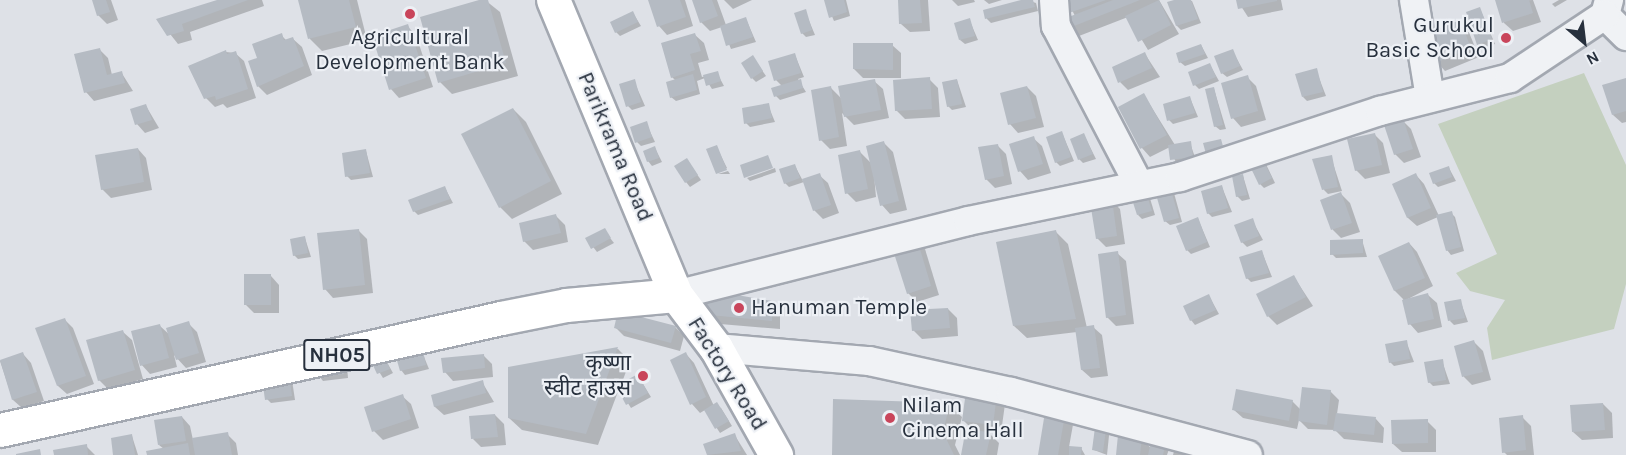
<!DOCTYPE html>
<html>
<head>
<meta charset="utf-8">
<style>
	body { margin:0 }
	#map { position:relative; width:1626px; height:455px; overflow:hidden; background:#dee1e7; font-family:Karla,"Noto Sans Devanagari",sans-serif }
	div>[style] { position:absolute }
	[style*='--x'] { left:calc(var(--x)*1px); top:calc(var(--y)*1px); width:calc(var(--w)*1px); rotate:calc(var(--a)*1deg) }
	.green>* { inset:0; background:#c4d0bf }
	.shadow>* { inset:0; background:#0003 }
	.building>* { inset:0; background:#b5bbc3 }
	.roads { filter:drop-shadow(2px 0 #a3a8b1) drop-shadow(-2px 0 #a3a8b1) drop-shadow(0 2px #a3a8b1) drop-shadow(0 -2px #a3a8b1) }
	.street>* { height:28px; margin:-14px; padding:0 14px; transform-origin:14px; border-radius:14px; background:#f0f2f5 }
	.secondary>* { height:33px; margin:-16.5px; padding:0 16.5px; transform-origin:16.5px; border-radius:16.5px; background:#fff }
	.primary>* { height:33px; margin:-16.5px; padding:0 16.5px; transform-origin:16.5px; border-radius:16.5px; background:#fff }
	.dots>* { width:16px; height:16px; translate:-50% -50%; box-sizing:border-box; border:3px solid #edf0f5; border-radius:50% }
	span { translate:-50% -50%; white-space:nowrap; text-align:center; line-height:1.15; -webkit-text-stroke:4.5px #edf0f5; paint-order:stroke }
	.shield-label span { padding:2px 4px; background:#edf0f5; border:2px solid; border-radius:4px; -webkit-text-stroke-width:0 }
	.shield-label { font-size:21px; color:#27303d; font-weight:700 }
	.poi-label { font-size:22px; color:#27303d }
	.right { translate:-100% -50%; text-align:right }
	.left { translate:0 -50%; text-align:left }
	.street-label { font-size:22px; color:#27303d }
	.north { position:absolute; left:1554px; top:12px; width:60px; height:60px; -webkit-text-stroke:4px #edf0f5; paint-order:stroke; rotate:152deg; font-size:16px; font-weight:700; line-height:24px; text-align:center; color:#27303d }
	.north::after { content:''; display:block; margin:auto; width:21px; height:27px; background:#27303d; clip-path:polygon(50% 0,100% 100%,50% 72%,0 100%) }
</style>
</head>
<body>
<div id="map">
	<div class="green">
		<i style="clip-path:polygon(1584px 73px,1626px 165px,1626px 284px,1614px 329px,1492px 360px,1487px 328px,1505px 300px,1470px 291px,1456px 273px,1497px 254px,1438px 124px)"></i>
	</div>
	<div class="shadow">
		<i style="clip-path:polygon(93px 0,111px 0,118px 20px,107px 24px,98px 15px)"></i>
		<i style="clip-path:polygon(222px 0,262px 0,264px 6px,190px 32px,192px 40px,178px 44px,159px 20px)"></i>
		<i style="clip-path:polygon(300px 0,357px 0,367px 40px,322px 51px,310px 39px)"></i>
		<i style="clip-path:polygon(485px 0,500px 12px,518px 76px,452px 94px,440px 82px)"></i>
		<i style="clip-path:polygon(650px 0,685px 0,693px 26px,667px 35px,659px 26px)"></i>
		<i style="clip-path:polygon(694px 0,717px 0,726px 25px,746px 19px,756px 42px,731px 49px,722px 27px,710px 31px,701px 22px)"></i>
		<i style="clip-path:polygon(724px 0,752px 0,733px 9px)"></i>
		<i style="clip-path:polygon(825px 0,846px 0,850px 16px,834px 21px)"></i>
		<i style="clip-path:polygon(900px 0,928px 0,930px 31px,910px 32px,901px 24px)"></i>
		<i style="clip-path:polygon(952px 0,974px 0,975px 2px,958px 6px)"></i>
		<i style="clip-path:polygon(984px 0,1002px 0,989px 4px)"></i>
		<i style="clip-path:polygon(1027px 0,1036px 3px,1038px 11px,991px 23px,987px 19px,985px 11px)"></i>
		<i style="clip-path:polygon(1067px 0,1159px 0,1179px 34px,1148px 50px,1128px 17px,1079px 36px,1070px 27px,1075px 16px)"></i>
		<i style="clip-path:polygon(1179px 0,1192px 1px,1201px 23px,1181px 30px,1177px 26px,1169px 3px)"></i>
		<i style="clip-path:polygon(1237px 0,1281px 0,1283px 10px,1248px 17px)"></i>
		<i style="clip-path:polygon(1559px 0,1567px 0,1555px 7px,1552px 4px)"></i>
		<i style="clip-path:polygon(1497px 1px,1533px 0,1541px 22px,1513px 31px,1504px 23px)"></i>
		<i style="clip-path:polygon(1480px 9px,1495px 44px,1482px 48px,1478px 44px)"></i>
		<i style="clip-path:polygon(805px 11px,815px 35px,806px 37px,802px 33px)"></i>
		<i style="clip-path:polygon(633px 13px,641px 26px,620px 36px,616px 32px)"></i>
		<i style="clip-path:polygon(969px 19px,978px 40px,965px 44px,960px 40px)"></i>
		<i style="clip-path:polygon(1459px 22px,1468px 30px,1479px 57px,1445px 71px,1437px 62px)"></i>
		<i style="clip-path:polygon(407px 26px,416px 35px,433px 87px,399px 98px,391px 89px)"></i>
		<i style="clip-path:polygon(281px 35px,287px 41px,293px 39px,302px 47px,312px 75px,267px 95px,258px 86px,259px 59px)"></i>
		<i style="clip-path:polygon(695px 35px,704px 43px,709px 60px,698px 63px,702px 77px,717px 73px,724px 86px,712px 89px,705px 78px,697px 81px,700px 94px,676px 101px,671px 97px,676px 81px,672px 77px)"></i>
		<i style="clip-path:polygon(892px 45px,901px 53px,901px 78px,863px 78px,854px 69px)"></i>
		<i style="clip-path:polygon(1201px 45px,1208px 58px,1185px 66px,1180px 62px)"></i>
		<i style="clip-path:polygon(99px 49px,108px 58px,112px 75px,121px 72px,133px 91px,94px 101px,86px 92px)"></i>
		<i style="clip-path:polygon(1232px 50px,1243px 70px,1227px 77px,1222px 73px)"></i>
		<i style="clip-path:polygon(226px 52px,235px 53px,244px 61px,256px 98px,227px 108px,223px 104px,215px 107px,206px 98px)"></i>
		<i style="clip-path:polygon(1145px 54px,1160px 77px,1128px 90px,1120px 82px)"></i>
		<i style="clip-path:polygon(795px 55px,804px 77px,798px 79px,806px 92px,780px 100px,776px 96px,782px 86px,776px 80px)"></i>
		<i style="clip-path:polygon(753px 57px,766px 76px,756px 82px,752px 78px)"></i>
		<i style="clip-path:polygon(1210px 65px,1219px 81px,1199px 89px,1195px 85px)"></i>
		<i style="clip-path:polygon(1316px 70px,1326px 96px,1307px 101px,1303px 97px)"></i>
		<i style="clip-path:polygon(1247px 77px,1256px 86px,1266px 120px,1241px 127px,1233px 118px)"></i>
		<i style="clip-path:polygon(929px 79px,938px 88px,940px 117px,905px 119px,896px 110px)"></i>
		<i style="clip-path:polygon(957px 80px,966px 107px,952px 110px,948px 106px)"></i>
		<i style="clip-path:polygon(1626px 80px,1626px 122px,1622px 123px,1613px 115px)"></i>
		<i style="clip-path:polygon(634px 81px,645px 106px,632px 110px,628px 106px)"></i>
		<i style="clip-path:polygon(874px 81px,883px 89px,889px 118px,854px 125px,842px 113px,847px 146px,830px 149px,821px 140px,831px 88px,842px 99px)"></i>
		<i style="clip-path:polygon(1027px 87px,1036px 96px,1044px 127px,1018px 133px,1010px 124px)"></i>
		<i style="clip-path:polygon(1214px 89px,1226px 129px,1220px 130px,1215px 126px)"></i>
		<i style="clip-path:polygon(1144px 95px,1175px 145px,1190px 143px,1196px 160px,1176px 163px,1170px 147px,1150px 157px,1142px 148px,1120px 108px)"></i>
		<i style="clip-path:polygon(1190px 98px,1198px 117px,1173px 124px,1169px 120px)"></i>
		<i style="clip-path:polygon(768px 105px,775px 122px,750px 127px,746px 123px)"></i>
		<i style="clip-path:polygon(146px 106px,159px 128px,145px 133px,137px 124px)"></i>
		<i style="clip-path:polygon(513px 109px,526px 122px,562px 194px,512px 219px,500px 207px)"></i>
		<i style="clip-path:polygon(1402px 120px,1411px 129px,1421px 157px,1404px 163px,1395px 154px)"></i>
		<i style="clip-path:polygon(646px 123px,655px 142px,641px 146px,637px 142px)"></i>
		<i style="clip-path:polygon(1062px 133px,1074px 161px,1060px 166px,1056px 162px)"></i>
		<i style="clip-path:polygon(1374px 134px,1383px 143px,1390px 173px,1365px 179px,1356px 170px)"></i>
		<i style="clip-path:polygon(1084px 135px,1096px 159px,1083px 163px,1079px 159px)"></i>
		<i style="clip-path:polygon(1033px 138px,1042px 146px,1051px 173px,1028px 180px,1020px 171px)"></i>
		<i style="clip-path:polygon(884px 143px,893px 152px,907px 210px,890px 214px,882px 205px,874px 175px,876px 197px,856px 202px,847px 193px,860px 152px,871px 163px)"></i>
		<i style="clip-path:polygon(997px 145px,1006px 154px,1012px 184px,995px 188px,986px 179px)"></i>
		<i style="clip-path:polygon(716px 146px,727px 168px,717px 172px)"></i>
		<i style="clip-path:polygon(655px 148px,662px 162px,652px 166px,648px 161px)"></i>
		<i style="clip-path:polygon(138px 149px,146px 158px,152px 190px,111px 198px,102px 189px)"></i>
		<i style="clip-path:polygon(366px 151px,373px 177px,351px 180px,347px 176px)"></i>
		<i style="clip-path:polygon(1331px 157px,1342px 191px,1328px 194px,1324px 190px)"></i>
		<i style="clip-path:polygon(687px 160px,701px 180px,690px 187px,686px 182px)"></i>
		<i style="clip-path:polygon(1264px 160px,1275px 183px,1264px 188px,1260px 184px)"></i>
		<i style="clip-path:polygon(795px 166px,803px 181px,819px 175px,828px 183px,839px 213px,823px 219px,814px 210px,804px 182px,789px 187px,785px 183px)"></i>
		<i style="clip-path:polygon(775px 168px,776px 172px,750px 181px,747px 178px)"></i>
		<i style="clip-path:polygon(1449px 168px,1456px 181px,1438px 187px,1434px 183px)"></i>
		<i style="clip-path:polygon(728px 171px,730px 174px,718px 174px)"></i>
		<i style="clip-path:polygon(1416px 175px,1424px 184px,1439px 216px,1451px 213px,1455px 217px,1464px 251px,1451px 255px,1447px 250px,1438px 217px,1417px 226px,1408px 218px,1394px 185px)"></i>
		<i style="clip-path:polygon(1243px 176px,1250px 199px,1242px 201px,1237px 196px)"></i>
		<i style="clip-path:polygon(1222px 187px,1232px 212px,1212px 217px,1208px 213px)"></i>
		<i style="clip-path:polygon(445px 188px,453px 203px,418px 215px,414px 211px)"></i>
		<i style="clip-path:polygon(1157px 192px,1174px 193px,1182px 222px,1170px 225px,1165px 221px)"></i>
		<i style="clip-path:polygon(1341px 194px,1350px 203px,1360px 232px,1341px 238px,1333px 230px,1322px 201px)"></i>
		<i style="clip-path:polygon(1149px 195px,1155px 215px,1142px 219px,1138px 215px)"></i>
		<i style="clip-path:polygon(1112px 201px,1120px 209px,1125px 244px,1106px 247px,1097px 238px)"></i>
		<i style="clip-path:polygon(556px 216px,565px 225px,568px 242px,533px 250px,524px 241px)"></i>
		<i style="clip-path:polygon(1198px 219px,1210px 247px,1191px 254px,1187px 250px)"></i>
		<i style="clip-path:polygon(1252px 220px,1263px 240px,1247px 247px,1242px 242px)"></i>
		<i style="clip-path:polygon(358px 230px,367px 239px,373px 293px,333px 298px,325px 289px)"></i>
		<i style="clip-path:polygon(604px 230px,614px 243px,597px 252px,587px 239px)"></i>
		<i style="clip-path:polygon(1055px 231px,1068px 244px,1087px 328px,1093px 327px,1102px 335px,1108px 376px,1091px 378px,1082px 370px,1077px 332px,1027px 338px,1014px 326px)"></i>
		<i style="clip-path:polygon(305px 238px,311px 257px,298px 259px,294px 255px)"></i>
		<i style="clip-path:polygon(1362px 240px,1367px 257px,1336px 258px,1332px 254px)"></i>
		<i style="clip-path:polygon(916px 241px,925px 249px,939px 295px,917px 302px,908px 293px)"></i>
		<i style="clip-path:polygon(1409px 243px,1417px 252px,1433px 286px,1406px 300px,1428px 295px,1437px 303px,1442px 327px,1418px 333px,1410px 324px,1403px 299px,1395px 291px,1380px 256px)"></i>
		<i style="clip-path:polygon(1262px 252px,1272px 277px,1251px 282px,1247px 278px)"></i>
		<i style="clip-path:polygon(1117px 253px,1126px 261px,1134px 324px,1116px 326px,1107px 317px)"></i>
		<i style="clip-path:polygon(271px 276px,279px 285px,279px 313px,254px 313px,245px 304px)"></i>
		<i style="clip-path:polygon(1294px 277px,1313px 306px,1277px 325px,1268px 316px)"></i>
		<i style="clip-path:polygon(1209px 296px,1219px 314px,1195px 325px,1191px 320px)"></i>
		<i style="clip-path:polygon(1460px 300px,1468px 322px,1454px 325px,1450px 321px)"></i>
		<i style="clip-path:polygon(771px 303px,780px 312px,780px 329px,720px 324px,711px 315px)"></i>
		<i style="clip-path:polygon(948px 309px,957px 318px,958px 336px,922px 339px,913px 330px)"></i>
		<i style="clip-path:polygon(64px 319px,73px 328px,94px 384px,67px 394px,58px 386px)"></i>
		<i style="clip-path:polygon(188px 323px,197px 332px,206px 362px,186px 368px,174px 355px,177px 367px,150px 374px,140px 363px,160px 326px,171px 336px)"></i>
		<i style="clip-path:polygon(615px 327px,675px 327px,684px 336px,680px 351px,624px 336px)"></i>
		<i style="clip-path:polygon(123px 332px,132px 340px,143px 379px,108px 389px,99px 380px)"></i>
		<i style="clip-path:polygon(1406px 341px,1414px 362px,1394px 366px,1390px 362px)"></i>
		<i style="clip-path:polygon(1474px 342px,1483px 351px,1491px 380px,1472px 385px,1464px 377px,1455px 347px)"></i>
		<i style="clip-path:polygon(618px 349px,630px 361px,621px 385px,638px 376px,651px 397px,631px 408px,619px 389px,598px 445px,522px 430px,509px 418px,510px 369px)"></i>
		<i style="clip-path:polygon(422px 352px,429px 369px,405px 375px,401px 370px)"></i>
		<i style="clip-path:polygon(23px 354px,31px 363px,44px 401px,22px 408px,13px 400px,0 361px)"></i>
		<i style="clip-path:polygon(686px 354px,694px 363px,714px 406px,721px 408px,732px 426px,720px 433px,705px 410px,700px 413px,692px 404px)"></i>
		<i style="clip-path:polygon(483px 355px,492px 364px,493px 377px,453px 381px,445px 372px)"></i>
		<i style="clip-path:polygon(384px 357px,393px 373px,383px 378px,373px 362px)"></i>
		<i style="clip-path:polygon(1442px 361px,1450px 384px,1433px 386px,1429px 382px)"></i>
		<i style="clip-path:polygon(347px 367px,348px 378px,323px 381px,319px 376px)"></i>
		<i style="clip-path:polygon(292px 380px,295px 400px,271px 403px,267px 399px)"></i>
		<i style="clip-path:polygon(482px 382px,494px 402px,444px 415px,435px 407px,432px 396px)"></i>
		<i style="clip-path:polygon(1330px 391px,1339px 400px,1337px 414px,1376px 419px,1384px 428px,1383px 443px,1344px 439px,1335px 430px,1308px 429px,1299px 420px,1297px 429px,1243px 418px,1234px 410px,1292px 401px,1300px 409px)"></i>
		<i style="clip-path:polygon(968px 392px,1005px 404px,1001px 433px,987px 431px,999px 443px,997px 455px,962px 455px,974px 431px,964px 421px)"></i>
		<i style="clip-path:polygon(402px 396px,411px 404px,419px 428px,383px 440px,374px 431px)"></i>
		<i style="clip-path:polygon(1603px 404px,1612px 413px,1613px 438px,1582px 440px,1573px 432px)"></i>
		<i style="clip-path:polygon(949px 405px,962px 417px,955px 445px,960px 455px,834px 455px)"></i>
		<i style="clip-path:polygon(1048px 408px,1074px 419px,1069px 447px,1081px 448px,1085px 455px,1040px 455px)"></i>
		<i style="clip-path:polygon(495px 415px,504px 424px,506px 445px,481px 447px,473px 439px)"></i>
		<i style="clip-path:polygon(182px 417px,190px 426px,193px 440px,227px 434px,236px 443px,238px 455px,148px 455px,164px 449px,159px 445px)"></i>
		<i style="clip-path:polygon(1522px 417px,1531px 426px,1534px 455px,1507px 455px,1504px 452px)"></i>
		<i style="clip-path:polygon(1427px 421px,1436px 430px,1436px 452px,1402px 452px,1393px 444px)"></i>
		<i style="clip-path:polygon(1097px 422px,1110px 426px,1107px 455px,1094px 450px)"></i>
		<i style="clip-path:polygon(734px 434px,747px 455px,708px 455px,705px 445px)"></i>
		<i style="clip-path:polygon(132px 436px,138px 455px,115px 455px)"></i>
		<i style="clip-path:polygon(1141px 439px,1151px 448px,1170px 446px,1167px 455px,1117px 455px)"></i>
		<i style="clip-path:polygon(1176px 444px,1215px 455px,1173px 455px)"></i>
		<i style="clip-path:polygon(86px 446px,95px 455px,55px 455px)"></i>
	</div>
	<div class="building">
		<i style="clip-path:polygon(92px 0,106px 0,110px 12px,97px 16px)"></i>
		<i style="clip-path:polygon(217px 0,248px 0,182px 24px,184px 31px,167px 36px,156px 19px)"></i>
		<i style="clip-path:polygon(298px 0,349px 0,356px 27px,308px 39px)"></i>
		<i style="clip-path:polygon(479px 0,488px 0,506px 63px,438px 83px,420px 17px)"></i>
		<i style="clip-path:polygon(648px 0,680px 0,686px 17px,657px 27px)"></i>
		<i style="clip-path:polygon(692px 0,712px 0,718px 16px,700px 23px)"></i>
		<i style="clip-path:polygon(824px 0,844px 0,847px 12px,829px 18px)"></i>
		<i style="clip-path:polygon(898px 0,920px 0,922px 23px,899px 24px)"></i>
		<i style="clip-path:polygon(1021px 0,1033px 0,1035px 7px,985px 19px,983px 10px)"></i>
		<i style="clip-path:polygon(1065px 0,1106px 0,1069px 13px)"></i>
		<i style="clip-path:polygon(1113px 0,1140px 0,1069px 28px,1066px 18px)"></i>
		<i style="clip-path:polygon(1159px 0,1171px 25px,1138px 42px,1125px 16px)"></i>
		<i style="clip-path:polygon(1174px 0,1191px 0,1198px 19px,1176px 26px,1167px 2px)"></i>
		<i style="clip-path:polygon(1236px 0,1277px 0,1277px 1px,1238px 9px)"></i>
		<i style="clip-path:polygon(1495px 0,1529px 0,1533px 13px,1502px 23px)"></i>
		<i style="clip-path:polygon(1480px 7px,1492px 39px,1477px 45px,1466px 12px)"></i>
		<i style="clip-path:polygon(806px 9px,812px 30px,801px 34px,794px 13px)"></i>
		<i style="clip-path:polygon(633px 11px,638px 22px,615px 33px,610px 22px)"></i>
		<i style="clip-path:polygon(746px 17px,753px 37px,726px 46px,720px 26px)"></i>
		<i style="clip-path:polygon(970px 18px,975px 36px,959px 40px,954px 23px)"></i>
		<i style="clip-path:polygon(1460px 20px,1471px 48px,1435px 63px,1423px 35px)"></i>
		<i style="clip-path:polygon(408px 24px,426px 78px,389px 90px,372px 36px)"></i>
		<i style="clip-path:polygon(282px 33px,284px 40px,293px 37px,304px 66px,257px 87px,248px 61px,257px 58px,252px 44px)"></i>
		<i style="clip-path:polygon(695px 33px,701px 51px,690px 54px,695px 70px,671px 78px,661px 43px)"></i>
		<i style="clip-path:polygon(853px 43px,893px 43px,893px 70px,853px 69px)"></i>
		<i style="clip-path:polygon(1201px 44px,1205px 54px,1179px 63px,1176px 53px)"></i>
		<i style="clip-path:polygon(100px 48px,107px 75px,122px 71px,125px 83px,84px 93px,74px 54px)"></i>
		<i style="clip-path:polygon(1233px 49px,1240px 66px,1221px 74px,1214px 56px)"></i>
		<i style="clip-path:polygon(226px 50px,227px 54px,236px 51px,248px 89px,216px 100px,215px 96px,204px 99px,188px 66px)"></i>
		<i style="clip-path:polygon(1145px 52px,1152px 68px,1118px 83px,1112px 67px)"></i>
		<i style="clip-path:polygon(795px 53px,801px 73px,774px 81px,768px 61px)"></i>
		<i style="clip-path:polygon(753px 55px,763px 71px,751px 79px,741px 63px)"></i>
		<i style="clip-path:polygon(1210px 63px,1216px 77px,1193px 86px,1188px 72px)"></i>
		<i style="clip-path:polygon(1317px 68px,1323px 92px,1302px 97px,1295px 74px)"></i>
		<i style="clip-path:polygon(718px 71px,721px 81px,706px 86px,703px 75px)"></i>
		<i style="clip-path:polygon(693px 74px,697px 90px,670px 98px,666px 82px)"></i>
		<i style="clip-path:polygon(1248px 75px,1258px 111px,1231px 119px,1221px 83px)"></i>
		<i style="clip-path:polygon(930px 77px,932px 109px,895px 111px,893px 80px)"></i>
		<i style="clip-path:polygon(1626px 78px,1626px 111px,1612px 115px,1602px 85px)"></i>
		<i style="clip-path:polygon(635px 79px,641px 102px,626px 107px,619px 84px)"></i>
		<i style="clip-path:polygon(801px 79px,803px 88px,774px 97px,771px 88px)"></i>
		<i style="clip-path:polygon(875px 79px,881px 110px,844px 117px,838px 86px)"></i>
		<i style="clip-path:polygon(957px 79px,962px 104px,947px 107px,942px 82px)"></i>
		<i style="clip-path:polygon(831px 86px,839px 137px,819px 141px,811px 90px)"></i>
		<i style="clip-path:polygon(1027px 86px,1036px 118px,1008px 125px,1000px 93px)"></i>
		<i style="clip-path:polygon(1214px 87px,1223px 125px,1214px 127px,1205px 89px)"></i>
		<i style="clip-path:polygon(1144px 93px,1167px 135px,1140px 149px,1118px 107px)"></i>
		<i style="clip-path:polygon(1190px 96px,1195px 113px,1167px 121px,1163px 104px)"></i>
		<i style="clip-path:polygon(769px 103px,772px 118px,744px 124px,742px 108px)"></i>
		<i style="clip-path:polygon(146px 104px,152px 120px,135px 125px,130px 109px)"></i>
		<i style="clip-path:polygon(513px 108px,551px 181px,499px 208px,461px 134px)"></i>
		<i style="clip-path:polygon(1403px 118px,1413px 149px,1394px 155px,1384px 125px)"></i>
		<i style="clip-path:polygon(647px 121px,652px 137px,635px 143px,630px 127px)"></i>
		<i style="clip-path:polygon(1062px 131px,1071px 157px,1055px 163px,1046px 137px)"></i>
		<i style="clip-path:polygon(1084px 133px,1093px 154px,1078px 160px,1070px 139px)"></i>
		<i style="clip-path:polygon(1375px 133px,1382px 165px,1355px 171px,1347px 139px)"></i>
		<i style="clip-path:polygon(1034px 136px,1043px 164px,1018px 172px,1009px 144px)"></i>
		<i style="clip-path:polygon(1221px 139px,1224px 150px,1206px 154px,1203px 143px)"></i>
		<i style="clip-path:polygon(884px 141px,899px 201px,880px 206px,866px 146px)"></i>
		<i style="clip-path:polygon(1191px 141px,1193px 157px,1170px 160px,1168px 145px)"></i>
		<i style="clip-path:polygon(998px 144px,1004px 176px,985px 180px,978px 147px)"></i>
		<i style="clip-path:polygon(717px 145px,727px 170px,716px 174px,706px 149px)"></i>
		<i style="clip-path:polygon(655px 146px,659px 158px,647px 162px,643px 151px)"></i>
		<i style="clip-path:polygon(138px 148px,144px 182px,101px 190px,95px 155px)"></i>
		<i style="clip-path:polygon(366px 149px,370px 173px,345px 177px,342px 153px)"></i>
		<i style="clip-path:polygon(860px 150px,868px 189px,845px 194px,838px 155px)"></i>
		<i style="clip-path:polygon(1260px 154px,1272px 178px,1259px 185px,1247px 160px)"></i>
		<i style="clip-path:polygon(768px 155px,773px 168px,744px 178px,740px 165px)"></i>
		<i style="clip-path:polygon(1332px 155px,1338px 187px,1322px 190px,1312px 159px)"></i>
		<i style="clip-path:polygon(687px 158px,698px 175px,685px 183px,674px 166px)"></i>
		<i style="clip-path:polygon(795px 164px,800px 178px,784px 184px,779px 169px)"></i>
		<i style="clip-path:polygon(1449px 166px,1452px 177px,1433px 184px,1429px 173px)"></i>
		<i style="clip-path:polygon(820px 173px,831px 205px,813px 211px,802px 179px)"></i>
		<i style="clip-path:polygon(1416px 173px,1431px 208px,1407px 218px,1392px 184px)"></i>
		<i style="clip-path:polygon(1243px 174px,1247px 195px,1236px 197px,1232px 176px)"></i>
		<i style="clip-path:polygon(1222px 185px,1228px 208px,1207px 214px,1201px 191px)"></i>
		<i style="clip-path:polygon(445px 186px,450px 199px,413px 212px,408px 200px)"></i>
		<i style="clip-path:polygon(1170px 187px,1179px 218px,1164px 222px,1155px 191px)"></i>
		<i style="clip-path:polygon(1145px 189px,1152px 211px,1137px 215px,1130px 193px)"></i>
		<i style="clip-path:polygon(1341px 192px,1352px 223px,1331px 230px,1320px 200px)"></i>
		<i style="clip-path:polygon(1112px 199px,1117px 236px,1096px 239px,1090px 202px)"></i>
		<i style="clip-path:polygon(1452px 211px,1461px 247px,1446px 251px,1436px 215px)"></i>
		<i style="clip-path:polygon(556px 214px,561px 233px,523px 242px,519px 223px)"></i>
		<i style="clip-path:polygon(1198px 217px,1207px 242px,1186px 251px,1176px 226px)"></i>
		<i style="clip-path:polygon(1253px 218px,1259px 236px,1241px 243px,1234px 225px)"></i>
		<i style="clip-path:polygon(605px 228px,611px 238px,591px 249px,585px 238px)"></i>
		<i style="clip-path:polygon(359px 229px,365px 285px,323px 290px,317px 233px)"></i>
		<i style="clip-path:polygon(1056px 230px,1076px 319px,1013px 326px,996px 242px)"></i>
		<i style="clip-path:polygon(305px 236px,308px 253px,293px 256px,290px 239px)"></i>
		<i style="clip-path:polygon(917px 239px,931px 286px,907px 294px,892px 247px)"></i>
		<i style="clip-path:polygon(1363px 239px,1363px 253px,1330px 255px,1330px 240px)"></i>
		<i style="clip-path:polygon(1409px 242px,1425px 278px,1394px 291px,1378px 256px)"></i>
		<i style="clip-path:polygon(1262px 250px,1269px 273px,1246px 279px,1239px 257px)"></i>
		<i style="clip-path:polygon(1118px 251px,1126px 315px,1106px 318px,1098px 254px)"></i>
		<i style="clip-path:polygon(244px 274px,271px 274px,271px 305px,244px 305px)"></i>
		<i style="clip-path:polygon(1294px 275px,1306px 297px,1267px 317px,1256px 294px)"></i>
		<i style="clip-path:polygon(1428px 293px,1434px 319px,1408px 325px,1402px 300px)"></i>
		<i style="clip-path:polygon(1209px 294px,1216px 310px,1190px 321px,1183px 306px)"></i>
		<i style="clip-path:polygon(737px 295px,772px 301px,772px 321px,710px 315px,702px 298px)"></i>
		<i style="clip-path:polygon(1461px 299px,1465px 318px,1448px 321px,1444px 302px)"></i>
		<i style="clip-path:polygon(948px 308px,950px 328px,912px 331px,910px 310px)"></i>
		<i style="clip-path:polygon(618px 311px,676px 326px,671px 343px,614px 328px)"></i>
		<i style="clip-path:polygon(65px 318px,86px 376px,57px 386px,35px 328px)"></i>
		<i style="clip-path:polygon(189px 321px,199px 353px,176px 360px,166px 328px)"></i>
		<i style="clip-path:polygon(160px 324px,169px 358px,140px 366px,131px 331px)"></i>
		<i style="clip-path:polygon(1094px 325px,1100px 368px,1081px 370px,1075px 328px)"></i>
		<i style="clip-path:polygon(123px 330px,135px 370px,98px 381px,86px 340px)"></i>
		<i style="clip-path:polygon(1407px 340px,1410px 359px,1389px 363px,1385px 344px)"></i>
		<i style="clip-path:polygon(1474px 340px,1483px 372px,1462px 377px,1454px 346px)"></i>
		<i style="clip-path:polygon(618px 347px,586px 434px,508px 418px,508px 367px)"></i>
		<i style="clip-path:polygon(423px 351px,426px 365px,400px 371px,396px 357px)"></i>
		<i style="clip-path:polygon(23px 352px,37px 392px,12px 400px,0 360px)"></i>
		<i style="clip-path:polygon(686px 352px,706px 397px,690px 405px,670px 360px)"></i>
		<i style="clip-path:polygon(484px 354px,485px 368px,443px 373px,441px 358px)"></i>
		<i style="clip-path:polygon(384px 355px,390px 369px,377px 374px,371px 361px)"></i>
		<i style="clip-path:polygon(1443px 359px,1446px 380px,1428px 383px,1424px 362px)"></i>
		<i style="clip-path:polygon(343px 361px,344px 374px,318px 377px,316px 364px)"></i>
		<i style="clip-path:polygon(638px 374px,648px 393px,626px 405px,616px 386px)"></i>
		<i style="clip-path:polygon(289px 375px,292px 396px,265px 400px,262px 378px)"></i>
		<i style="clip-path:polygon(483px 380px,486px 393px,434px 407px,431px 395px)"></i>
		<i style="clip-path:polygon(1302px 387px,1331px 390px,1327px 425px,1298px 421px)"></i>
		<i style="clip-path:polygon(1236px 389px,1293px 400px,1289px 421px,1232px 410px)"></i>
		<i style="clip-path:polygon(966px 391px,997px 394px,993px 425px,962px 421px)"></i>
		<i style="clip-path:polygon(403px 394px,411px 419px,372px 432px,364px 407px)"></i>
		<i style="clip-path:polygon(833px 399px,950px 403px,943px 432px,954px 455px,832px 455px)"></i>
		<i style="clip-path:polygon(717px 402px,729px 421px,715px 429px,704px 410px)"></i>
		<i style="clip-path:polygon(1603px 403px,1605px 430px,1572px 432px,1570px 405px)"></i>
		<i style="clip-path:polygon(1046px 406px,1066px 409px,1058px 455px,1038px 455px)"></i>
		<i style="clip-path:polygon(1336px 413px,1376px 417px,1374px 435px,1333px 431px)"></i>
		<i style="clip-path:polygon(495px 414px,498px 437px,471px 439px,469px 416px)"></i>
		<i style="clip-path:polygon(1523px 415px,1526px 450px,1502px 453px,1499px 418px)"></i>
		<i style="clip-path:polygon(182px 416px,186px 441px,158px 445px,154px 420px)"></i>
		<i style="clip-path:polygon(1428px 419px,1428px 443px,1392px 444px,1391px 420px)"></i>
		<i style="clip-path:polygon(1096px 420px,1107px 421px,1103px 452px,1092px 450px)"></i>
		<i style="clip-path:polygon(966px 428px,991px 433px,986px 455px,961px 455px)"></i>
		<i style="clip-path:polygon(228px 432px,232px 455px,195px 455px,192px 438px)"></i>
		<i style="clip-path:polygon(735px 433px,741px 451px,707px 455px,703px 444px)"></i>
		<i style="clip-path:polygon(132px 434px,135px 455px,113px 455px,111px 438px)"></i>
		<i style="clip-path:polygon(1118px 435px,1142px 437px,1140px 455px,1116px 455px)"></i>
		<i style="clip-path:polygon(1152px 437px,1166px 441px,1163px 455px,1148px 455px)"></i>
		<i style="clip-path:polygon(188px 443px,190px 455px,147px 455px,146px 451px)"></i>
		<i style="clip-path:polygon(87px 444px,88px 455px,54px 455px,53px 450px)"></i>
		<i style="clip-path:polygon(1069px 446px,1082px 447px,1081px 455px,1069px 455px)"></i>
		<i style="clip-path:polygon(40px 449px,41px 455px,16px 455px,16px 454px)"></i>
	</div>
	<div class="roads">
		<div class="street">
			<i style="--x:1054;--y:0;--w:26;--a:86"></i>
			<i style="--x:1056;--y:26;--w:179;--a:62.4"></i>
			<i style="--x:1414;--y:0;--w:99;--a:80.7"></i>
			<i style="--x:1609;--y:0;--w:16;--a:105"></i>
			<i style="--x:1605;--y:15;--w:30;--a:45"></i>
			<i style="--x:676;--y:295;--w:301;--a:-14.2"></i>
			<i style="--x:968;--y:221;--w:217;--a:-11.7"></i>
			<i style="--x:1180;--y:177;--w:211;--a:-18.3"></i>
			<i style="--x:1380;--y:111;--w:134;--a:-14.2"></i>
			<i style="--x:1510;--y:78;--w:114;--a:-33.6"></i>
			<i style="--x:716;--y:348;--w:154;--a:4.9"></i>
			<i style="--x:869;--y:361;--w:145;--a:12.3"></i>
			<i style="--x:1011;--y:392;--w:245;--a:14.9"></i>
		</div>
		<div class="secondary">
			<i style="--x:676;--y:295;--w:66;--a:53"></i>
			<i style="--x:716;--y:348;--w:123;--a:60.7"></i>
		</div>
		<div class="primary">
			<i style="--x:0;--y:430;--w:513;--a:-12.6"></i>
			<i style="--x:501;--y:318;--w:66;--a:-11.3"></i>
			<i style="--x:566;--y:305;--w:110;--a:-5.2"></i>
			<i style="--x:676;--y:295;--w:320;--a:-112.6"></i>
		</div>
	</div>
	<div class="dots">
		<i style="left:410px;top:14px;background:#c9455b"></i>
		<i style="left:1506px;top:38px;background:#c9455b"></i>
		<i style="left:739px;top:308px;background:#c9455b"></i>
		<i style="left:643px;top:376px;background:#c9455b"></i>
		<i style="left:890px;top:418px;background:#c9455b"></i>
	</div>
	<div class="shield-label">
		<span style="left:337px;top:355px">NH05</span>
	</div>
	<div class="poi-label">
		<span class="right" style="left:1494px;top:38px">Gurukul<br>Basic School</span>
		<span style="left:410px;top:50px">Agricultural<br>Development Bank</span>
		<span class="left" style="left:751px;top:308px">Hanuman Temple</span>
		<span class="right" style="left:631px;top:376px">कृष्णा<br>स्वीट हाउस</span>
		<span class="left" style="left:902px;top:418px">Nilam<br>Cinema Hall</span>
	</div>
	<div class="street-label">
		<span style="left:615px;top:147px;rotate:67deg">Parikrama Road</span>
		<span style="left:727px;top:374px;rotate:58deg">Factory Road</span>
	</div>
	<div class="north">N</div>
</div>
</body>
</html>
